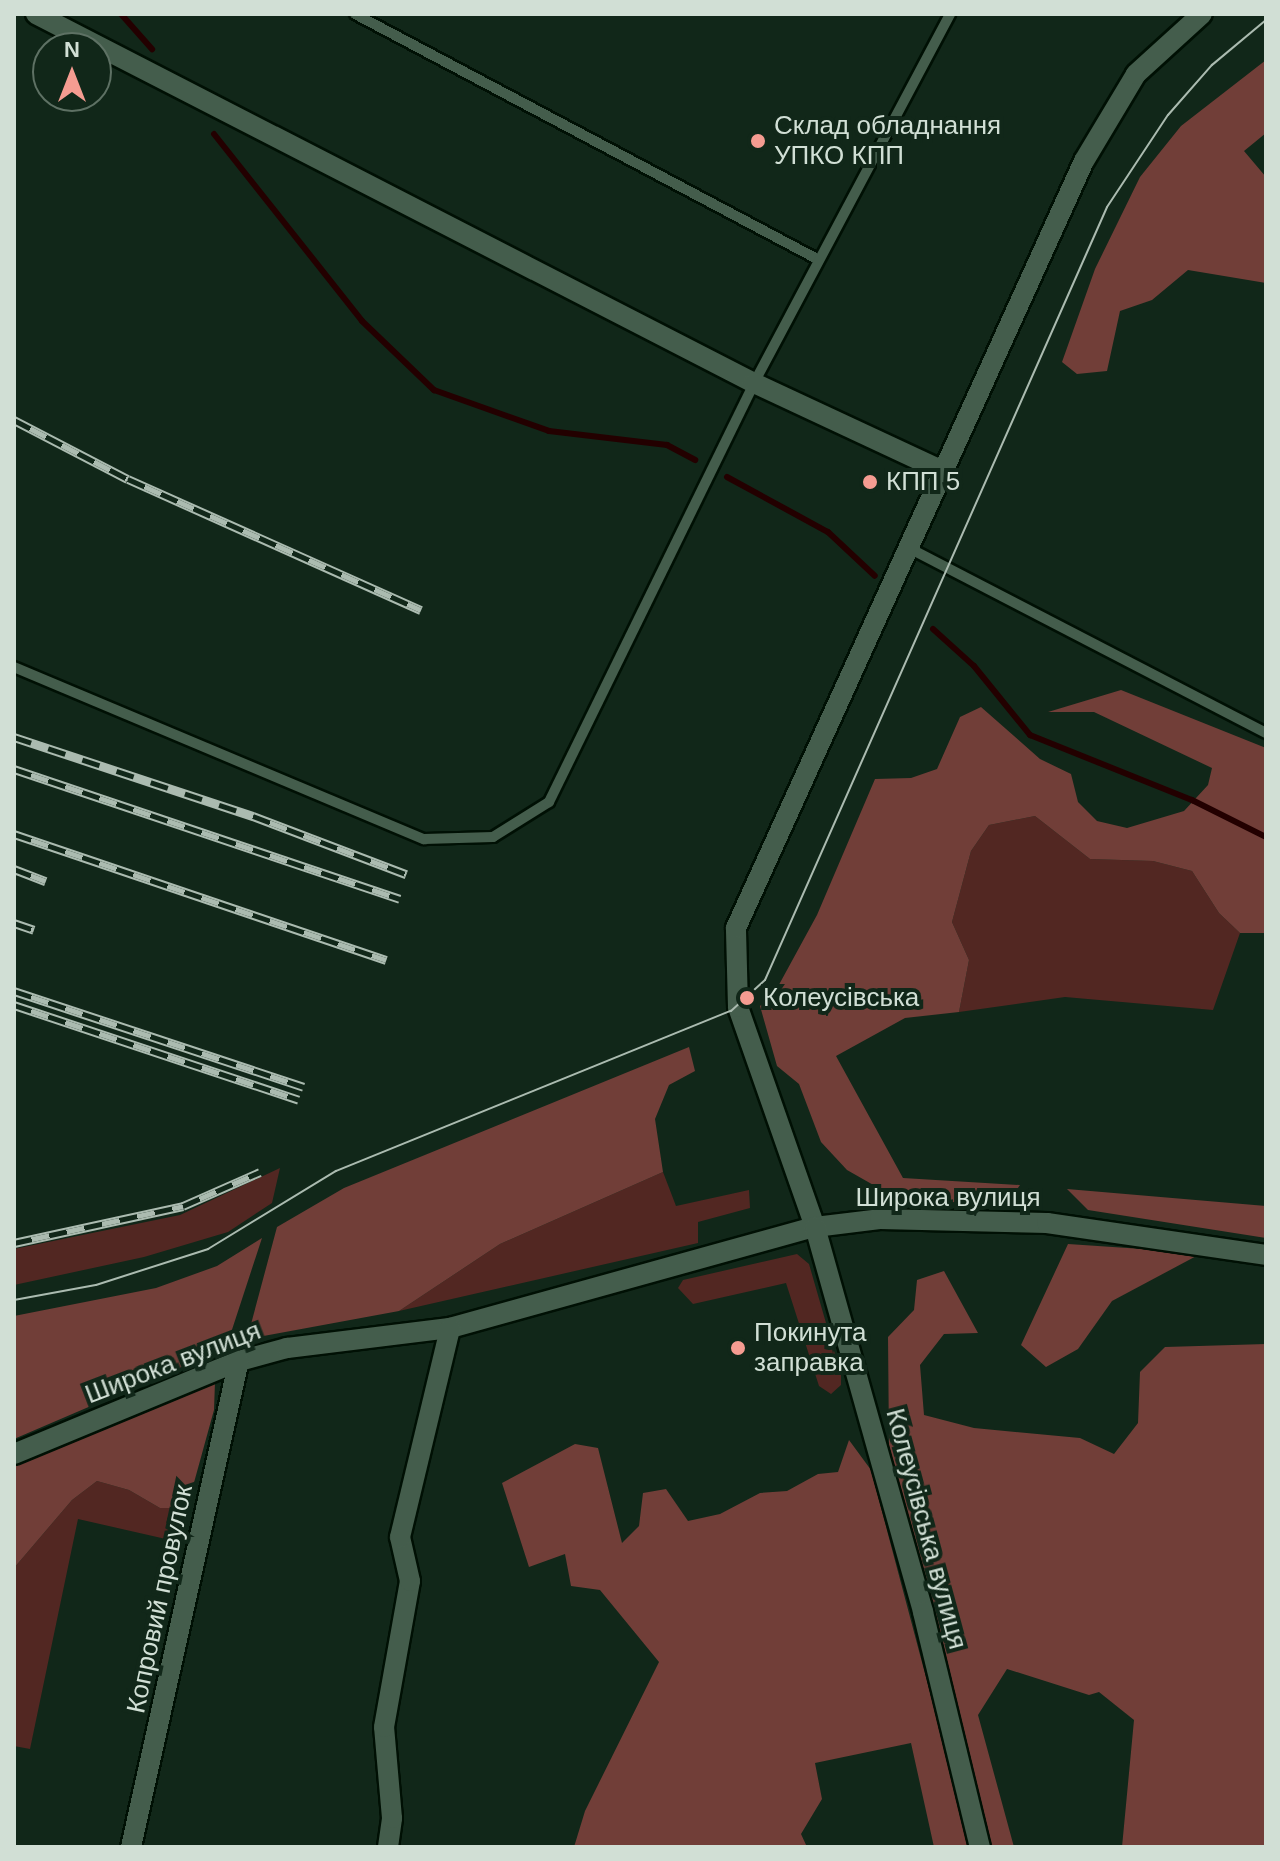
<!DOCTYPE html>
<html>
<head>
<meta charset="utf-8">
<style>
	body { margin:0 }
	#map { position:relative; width:1280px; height:1861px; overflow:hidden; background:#112719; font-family:Helvetica,sans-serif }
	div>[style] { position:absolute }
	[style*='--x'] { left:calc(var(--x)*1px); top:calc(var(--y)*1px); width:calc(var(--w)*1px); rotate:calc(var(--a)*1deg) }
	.green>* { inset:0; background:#522722 }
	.forest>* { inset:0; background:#713e38 }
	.stream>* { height:6px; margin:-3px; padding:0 3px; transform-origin:3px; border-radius:3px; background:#230000 }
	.roads { filter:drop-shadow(2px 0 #001004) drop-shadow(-2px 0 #001004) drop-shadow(0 2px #001004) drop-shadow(0 -2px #001004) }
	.service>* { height:10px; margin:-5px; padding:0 5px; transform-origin:5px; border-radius:5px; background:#445d4c }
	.minor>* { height:20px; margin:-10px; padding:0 10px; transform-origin:10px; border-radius:10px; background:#445d4c }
	.tertiary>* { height:20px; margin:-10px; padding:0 10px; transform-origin:10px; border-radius:10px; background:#445d4c }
	.tram>* { height:2px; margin:-1px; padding:0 1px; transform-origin:1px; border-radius:1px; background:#abbbb0 }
	.rail>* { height:9px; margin-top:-4.5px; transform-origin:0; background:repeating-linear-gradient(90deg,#112719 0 18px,#abbbb0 0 36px); box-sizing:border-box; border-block:2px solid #abbbb0 }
	.dots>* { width:22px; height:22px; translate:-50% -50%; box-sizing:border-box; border:4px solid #112719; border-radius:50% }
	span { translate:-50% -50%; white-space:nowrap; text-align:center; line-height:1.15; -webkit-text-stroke:8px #112719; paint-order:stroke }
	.poi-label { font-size:26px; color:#d1dfd5 }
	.left { translate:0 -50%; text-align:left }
	.street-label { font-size:26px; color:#d1dfd5 }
	.frame { position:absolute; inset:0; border:16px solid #d1dfd5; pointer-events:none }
	.north { position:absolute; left:32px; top:32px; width:80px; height:80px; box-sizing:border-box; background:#112719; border:2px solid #5e7164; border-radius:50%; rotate:0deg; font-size:22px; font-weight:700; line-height:32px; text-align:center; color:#d1dfd5 }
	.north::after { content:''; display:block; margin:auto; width:28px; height:36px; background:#f59c91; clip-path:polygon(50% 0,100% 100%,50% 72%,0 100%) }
</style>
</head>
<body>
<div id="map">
	<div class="green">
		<i style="clip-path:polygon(1035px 816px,1090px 859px,1153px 861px,1192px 871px,1219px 913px,1240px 933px,1213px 1010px,1065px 997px,959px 1012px,969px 960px,952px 922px,971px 851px,989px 825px)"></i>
		<i style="clip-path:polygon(280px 1168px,272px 1203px,228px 1232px,144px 1257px,14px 1285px,14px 1249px,180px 1215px)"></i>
		<i style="clip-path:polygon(663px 1172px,676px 1206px,749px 1190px,750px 1208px,698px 1222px,698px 1243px,399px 1311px,500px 1244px)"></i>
		<i style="clip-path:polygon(797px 1254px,809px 1264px,841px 1375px,841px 1385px,831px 1394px,819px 1386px,786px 1283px,693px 1304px,678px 1288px,683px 1280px)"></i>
		<i style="clip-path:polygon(97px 1481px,129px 1490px,160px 1508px,187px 1508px,179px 1542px,78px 1519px,30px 1749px,14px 1746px,14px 1568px,72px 1500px)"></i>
	</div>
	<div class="forest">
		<i style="clip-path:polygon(1266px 60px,1266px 133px,1244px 151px,1266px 177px,1266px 283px,1188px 270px,1152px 300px,1120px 311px,1107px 371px,1077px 374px,1062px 362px,1095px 269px,1140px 177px,1181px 126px)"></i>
		<i style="clip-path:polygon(1121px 690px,1266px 748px,1266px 933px,1240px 933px,1219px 913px,1192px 871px,1153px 861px,1090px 859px,1035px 816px,989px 825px,971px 851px,952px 922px,969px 960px,959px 1012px,905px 1018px,836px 1056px,903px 1178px,1020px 1185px,1006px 1205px,898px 1199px,847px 1170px,821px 1142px,799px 1084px,777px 1066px,760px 1006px,775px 992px,817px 915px,875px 779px,911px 778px,937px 769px,960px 717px,981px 707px,1040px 759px,1071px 774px,1078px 802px,1097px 821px,1127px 828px,1184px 811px,1208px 785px,1212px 768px,1094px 712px,1048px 712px)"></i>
		<i style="clip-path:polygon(689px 1047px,695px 1071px,669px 1085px,655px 1119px,663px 1172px,500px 1244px,399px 1311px,247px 1339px,277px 1227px,344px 1188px)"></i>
		<i style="clip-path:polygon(1067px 1189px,1266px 1206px,1266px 1238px,1088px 1210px)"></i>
		<i style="clip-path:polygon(262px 1238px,226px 1348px,14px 1439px,14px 1316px,156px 1288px,217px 1266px)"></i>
		<i style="clip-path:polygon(1068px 1244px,1202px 1253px,1112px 1301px,1078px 1349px,1046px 1367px,1021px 1345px)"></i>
		<i style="clip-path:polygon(944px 1271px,978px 1333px,944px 1334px,920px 1365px,924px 1415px,974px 1428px,1080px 1438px,1114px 1454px,1138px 1423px,1140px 1372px,1165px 1347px,1266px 1344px,1266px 1847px,1122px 1847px,1134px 1720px,1099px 1692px,1089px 1695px,1007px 1669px,978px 1715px,1014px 1847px,991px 1847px,889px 1446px,888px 1337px,914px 1310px,917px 1280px)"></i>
		<i style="clip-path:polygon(215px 1382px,214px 1410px,187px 1508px,160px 1508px,129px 1490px,97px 1481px,72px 1500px,14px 1568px,14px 1466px)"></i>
		<i style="clip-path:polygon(849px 1440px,871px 1470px,971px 1847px,934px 1847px,911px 1743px,815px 1763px,822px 1799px,801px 1834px,807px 1847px,574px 1847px,585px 1811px,659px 1662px,600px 1590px,571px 1586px,565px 1554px,529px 1567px,502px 1483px,575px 1444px,598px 1448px,622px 1543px,639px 1526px,643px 1493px,666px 1489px,688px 1521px,720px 1514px,760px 1493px,787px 1491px,818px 1474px,838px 1472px)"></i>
	</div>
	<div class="stream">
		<i style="--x:121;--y:14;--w:47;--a:48.5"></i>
		<i style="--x:214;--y:134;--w:238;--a:51.6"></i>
		<i style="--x:362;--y:321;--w:100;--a:43.8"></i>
		<i style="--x:434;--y:390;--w:122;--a:19.6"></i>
		<i style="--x:549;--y:431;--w:119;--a:6.8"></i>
		<i style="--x:667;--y:445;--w:32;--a:28"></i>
		<i style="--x:727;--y:477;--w:115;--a:28.6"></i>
		<i style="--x:828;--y:532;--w:64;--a:43.1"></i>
		<i style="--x:933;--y:629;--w:55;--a:42.1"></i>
		<i style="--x:974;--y:666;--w:89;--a:50.9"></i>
		<i style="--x:1030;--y:735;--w:175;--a:21.9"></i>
		<i style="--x:1192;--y:800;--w:83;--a:26.6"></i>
	</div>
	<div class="roads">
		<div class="service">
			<i style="--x:355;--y:14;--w:525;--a:27.93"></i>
			<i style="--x:909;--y:548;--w:402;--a:27.4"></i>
			<i style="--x:14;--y:667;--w:445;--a:22.8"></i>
			<i style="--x:424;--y:839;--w:69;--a:-1.7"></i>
			<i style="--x:493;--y:837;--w:66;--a:-32"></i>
			<i style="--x:549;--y:802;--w:466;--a:-63.9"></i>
			<i style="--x:754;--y:383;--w:418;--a:-62"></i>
		</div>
		<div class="minor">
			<i style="--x:36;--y:14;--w:807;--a:27.2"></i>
			<i style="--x:754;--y:383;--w:208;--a:25"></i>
			<i style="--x:815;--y:1227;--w:233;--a:-109.3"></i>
			<i style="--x:738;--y:1007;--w:79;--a:-91.5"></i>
			<i style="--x:736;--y:928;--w:842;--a:-65.6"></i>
			<i style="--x:1084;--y:161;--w:101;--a:-59.1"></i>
			<i style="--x:1136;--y:74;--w:89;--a:-42.3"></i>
			<i style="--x:14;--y:1454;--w:243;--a:-22.5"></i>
			<i style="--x:239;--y:1361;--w:50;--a:-15.2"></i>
			<i style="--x:287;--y:1348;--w:164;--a:-7"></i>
			<i style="--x:450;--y:1328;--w:379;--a:-15.5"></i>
			<i style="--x:815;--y:1227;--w:65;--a:-7"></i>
			<i style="--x:880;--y:1219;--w:167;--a:1.4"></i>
			<i style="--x:1047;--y:1223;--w:221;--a:8.3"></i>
			<i style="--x:131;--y:1847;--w:498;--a:-77.5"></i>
			<i style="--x:388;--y:1847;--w:29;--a:-82"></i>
			<i style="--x:392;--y:1818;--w:91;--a:-95"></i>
			<i style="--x:384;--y:1727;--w:148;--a:-79.9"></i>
			<i style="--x:410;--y:1581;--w:45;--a:-102.8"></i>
			<i style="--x:400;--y:1537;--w:215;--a:-76.5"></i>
		</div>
		<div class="tertiary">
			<i style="--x:815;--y:1227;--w:400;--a:74.3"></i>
			<i style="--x:923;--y:1612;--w:242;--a:76.4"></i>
		</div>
	</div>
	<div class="tram">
		<i style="--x:14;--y:1300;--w:83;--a:-10.4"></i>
		<i style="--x:96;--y:1285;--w:118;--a:-17.8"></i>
		<i style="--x:208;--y:1249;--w:150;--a:-31.4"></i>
		<i style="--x:336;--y:1171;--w:426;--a:-22.1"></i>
		<i style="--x:731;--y:1011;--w:46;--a:-42.4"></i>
		<i style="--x:765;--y:980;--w:845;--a:-66.13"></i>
		<i style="--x:1107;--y:207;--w:110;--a:-56.5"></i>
		<i style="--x:1168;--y:115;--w:67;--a:-48.7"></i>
		<i style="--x:1212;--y:65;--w:70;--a:-39.8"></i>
	</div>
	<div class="rail">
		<i style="--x:14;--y:420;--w:128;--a:27.4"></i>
		<i style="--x:128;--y:479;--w:321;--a:24.1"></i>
		<i style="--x:14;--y:737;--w:252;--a:18.3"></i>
		<i style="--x:253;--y:816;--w:164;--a:20.8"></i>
		<i style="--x:14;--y:769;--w:407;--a:18.6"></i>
		<i style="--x:14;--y:834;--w:393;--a:18.7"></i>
		<i style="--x:14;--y:869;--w:34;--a:21"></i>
		<i style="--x:14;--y:923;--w:21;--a:19"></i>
		<i style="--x:14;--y:991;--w:305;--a:18.3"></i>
		<i style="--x:14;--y:1005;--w:300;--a:18.4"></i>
		<i style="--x:14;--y:1243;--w:173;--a:-12.3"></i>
		<i style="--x:183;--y:1206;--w:84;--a:-23.8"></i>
	</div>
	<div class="dots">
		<i style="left:758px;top:141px;background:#f59c91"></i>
		<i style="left:870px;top:482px;background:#f59c91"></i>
		<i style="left:747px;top:998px;background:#f59c91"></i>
		<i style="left:738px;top:1348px;background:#f59c91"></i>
	</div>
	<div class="poi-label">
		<span class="left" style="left:774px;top:141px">Склад обладнання<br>УПКО КПП</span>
		<span class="left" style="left:886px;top:482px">КПП 5</span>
		<span class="left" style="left:763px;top:998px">Колеусівська</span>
		<span class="left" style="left:754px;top:1348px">Покинута<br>заправка</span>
	</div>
	<div class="street-label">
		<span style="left:948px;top:1198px">Широка вулиця</span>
		<span style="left:173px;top:1363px;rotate:-21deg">Широка вулиця</span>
		<span style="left:926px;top:1529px;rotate:75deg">Колеусівська вулиця</span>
		<span style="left:160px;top:1599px;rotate:-78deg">Копровий провулок</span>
	</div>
	<div class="frame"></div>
	<div class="north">N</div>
</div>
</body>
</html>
